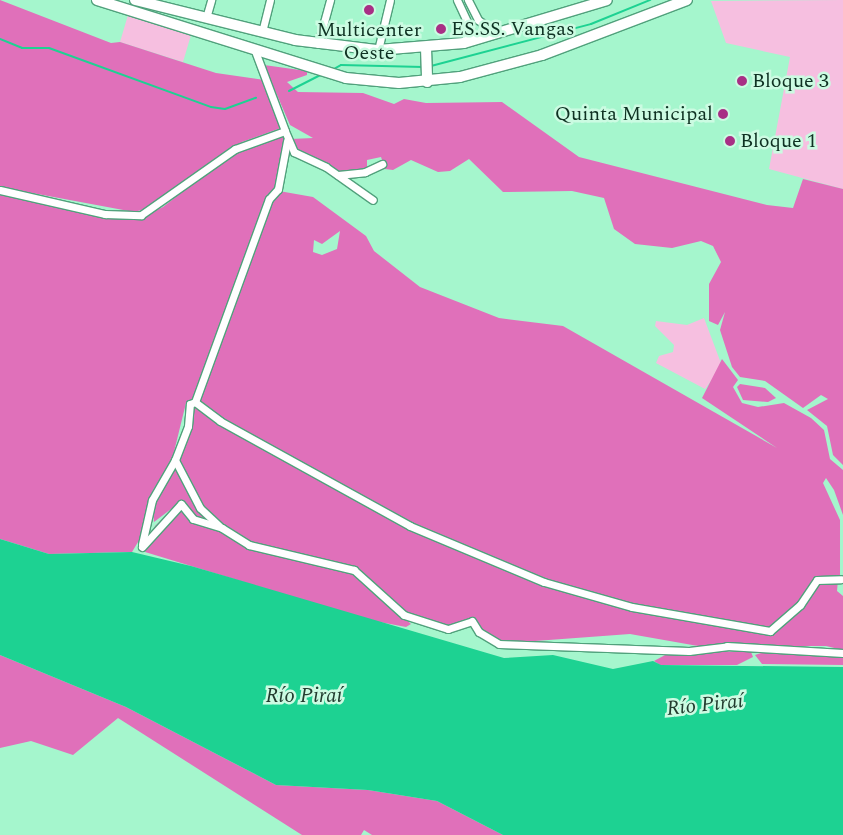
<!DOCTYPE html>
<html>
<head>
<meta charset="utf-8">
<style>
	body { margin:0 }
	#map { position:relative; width:843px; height:835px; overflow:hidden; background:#a5f6cd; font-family:Spectral,serif }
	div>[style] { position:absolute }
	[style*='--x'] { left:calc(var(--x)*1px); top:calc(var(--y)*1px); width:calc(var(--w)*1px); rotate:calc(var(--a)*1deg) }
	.green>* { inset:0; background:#f6bfe0 }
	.forest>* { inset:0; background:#e070ba }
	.water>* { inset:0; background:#1dd292 }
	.stream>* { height:2px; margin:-1px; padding:0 1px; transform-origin:1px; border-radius:1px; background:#1dd292 }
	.roads { filter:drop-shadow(1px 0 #51a17c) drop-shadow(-1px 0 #51a17c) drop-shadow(0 1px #51a17c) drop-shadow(0 -1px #51a17c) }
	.minor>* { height:7px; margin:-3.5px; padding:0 3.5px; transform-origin:3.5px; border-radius:3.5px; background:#fff }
	.highway>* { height:10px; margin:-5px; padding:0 5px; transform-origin:5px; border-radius:5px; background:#fff }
	.dots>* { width:14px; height:14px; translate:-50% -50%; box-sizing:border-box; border:2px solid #ccfbe2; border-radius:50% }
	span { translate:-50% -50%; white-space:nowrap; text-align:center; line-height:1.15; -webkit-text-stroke:5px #ccfbe2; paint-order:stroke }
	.poi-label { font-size:20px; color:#0e3122 }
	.left { translate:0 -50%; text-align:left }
	.right { translate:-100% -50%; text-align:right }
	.water-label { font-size:21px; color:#223c2f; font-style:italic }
</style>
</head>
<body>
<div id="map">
	<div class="green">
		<i style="clip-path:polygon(843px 0,843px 189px,769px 169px,790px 57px,726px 43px,711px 1px)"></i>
		<i style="clip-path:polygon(128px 15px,191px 35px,183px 62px,120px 42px)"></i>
		<i style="clip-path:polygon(704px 318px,722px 366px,705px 389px,656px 363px,659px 356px,673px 352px,674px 345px,655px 326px,656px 321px,687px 325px)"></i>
	</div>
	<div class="forest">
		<i style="clip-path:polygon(0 0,111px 43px,120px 42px,216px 73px,265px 80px,281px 128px,242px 142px,145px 209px,134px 212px,0 187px)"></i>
		<i style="clip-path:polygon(264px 65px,307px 71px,307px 75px,287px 82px,298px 92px,363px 93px,394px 104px,404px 99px,426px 103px,502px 102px,579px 157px,767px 205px,793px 208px,803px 179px,843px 189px,843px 465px,833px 455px,827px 426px,807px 410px,828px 399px,821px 395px,803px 408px,765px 381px,740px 377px,732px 367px,720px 330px,725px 312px,718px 325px,709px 321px,709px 284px,721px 262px,713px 246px,701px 241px,672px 248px,635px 244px,614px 229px,604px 198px,572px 191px,503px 192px,469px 159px,450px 171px,438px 172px,411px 160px,393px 170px,385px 169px,381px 157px,367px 160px,367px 170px,340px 173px,296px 150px,291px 139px,313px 138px,290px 125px)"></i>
		<i style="clip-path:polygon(279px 135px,285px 137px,276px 185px,195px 397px,186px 403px,172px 460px,153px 490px,141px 537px,132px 552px,49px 554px,0 539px,0 195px,109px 219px,138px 219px,163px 207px,232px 153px)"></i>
		<i style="clip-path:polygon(evenodd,279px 191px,313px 197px,366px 236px,374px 251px,420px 287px,499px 318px,563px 326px,777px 448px,702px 398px,722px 359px,738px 380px,733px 387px,742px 403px,758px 407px,784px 403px,811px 418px,824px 430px,830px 459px,843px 470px,843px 515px,834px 490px,826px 478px,823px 483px,840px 520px,840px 576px,817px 577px,801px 602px,770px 629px,641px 607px,557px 585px,434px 535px,208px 411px,198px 401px,270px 200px,279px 191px,340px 231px,337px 249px,322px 255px,313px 252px,314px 240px,322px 244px,340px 231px)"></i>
		<i style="clip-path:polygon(740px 384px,765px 388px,776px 398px,768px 402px,743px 400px,737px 387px)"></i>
		<i style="clip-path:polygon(194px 404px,482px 560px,699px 623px,776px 630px,817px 583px,838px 580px,837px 591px,843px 596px,843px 650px,826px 646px,698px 646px,630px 634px,507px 643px,480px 631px,474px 620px,449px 627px,404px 613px,362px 573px,240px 539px,205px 512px,177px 460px)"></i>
		<i style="clip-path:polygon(174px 464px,200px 509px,217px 525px,193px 517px,179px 503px,154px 522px,152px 503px)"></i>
		<i style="clip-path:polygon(177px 505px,249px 546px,353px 571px,411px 624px,406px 627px,369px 620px,145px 552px,155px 526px)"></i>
		<i style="clip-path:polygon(700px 651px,751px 652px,753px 657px,737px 665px,660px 665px,654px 661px,667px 654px)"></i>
		<i style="clip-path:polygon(767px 651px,843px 654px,843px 665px,762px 664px,755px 655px)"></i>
		<i style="clip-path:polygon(0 655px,126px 707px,276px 785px,368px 790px,437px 801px,503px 835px,372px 835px,364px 830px,361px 835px,302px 835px,118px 718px,73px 755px,31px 741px,0 748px)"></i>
	</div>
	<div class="water">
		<i style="clip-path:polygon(0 539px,49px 554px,132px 552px,191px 566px,504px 658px,553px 655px,613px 669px,653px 661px,661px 665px,843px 667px,843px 835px,503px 835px,437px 801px,368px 790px,276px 785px,126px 707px,0 655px)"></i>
	</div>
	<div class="stream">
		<i style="--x:0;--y:39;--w:24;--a:22"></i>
		<i style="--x:22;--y:48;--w:27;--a:0"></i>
		<i style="--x:49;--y:48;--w:172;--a:20"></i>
		<i style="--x:211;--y:107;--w:14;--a:8"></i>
		<i style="--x:225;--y:109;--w:33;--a:-20"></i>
		<i style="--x:431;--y:66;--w:165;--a:-14.7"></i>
		<i style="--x:591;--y:24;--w:64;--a:-22.1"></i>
		<i style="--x:332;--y:70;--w:10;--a:-29"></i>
		<i style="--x:341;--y:65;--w:82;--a:1.4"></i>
		<i style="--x:289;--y:91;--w:38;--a:-27"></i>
	</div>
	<div class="roads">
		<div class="minor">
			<i style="--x:457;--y:0;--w:31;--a:65"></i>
			<i style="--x:470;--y:28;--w:16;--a:112"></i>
			<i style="--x:468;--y:0;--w:22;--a:63"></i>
			<i style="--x:478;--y:20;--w:24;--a:33"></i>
			<i style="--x:206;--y:18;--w:19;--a:-74"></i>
			<i style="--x:262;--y:32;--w:33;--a:-76"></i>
			<i style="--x:318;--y:44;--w:46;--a:-74.7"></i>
			<i style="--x:378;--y:50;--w:51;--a:-76.5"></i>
			<i style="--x:255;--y:51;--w:85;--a:69.4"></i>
			<i style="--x:338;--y:175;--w:27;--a:-6"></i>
			<i style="--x:365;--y:172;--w:19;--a:-25"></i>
			<i style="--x:0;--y:190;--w:108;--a:12.9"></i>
			<i style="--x:105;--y:214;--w:36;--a:2"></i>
			<i style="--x:141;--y:215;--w:115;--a:-35.1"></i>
			<i style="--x:235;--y:149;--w:53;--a:-19.8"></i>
			<i style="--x:285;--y:131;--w:23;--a:67"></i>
			<i style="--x:294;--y:152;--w:35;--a:25"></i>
			<i style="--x:326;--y:167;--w:57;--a:35.1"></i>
			<i style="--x:195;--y:402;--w:31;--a:37"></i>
			<i style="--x:220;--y:421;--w:217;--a:28.9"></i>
			<i style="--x:410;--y:526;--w:145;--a:22.7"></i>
			<i style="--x:544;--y:582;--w:91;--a:15.9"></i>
			<i style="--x:632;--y:607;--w:140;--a:9.9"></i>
			<i style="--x:770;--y:631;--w:40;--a:-41"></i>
			<i style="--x:800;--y:605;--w:30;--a:-56"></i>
			<i style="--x:817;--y:580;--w:24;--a:-2"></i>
			<i style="--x:175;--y:460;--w:54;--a:62.5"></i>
			<i style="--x:200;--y:508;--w:26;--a:43"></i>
			<i style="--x:142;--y:544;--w:45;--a:-77.2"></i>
			<i style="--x:152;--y:500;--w:46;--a:-60.1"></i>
			<i style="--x:175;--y:460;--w:36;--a:-69"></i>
			<i style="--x:188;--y:426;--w:22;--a:-85"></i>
			<i style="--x:190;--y:404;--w:5;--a:-22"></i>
			<i style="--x:195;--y:402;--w:216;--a:-70"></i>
			<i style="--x:269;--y:199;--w:13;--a:-48"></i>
			<i style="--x:278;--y:189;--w:49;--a:-79.4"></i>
			<i style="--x:142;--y:547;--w:58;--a:-47.8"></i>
			<i style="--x:181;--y:504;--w:19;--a:51"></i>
			<i style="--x:193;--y:519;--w:30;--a:17"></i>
			<i style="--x:222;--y:528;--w:32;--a:32"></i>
			<i style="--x:249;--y:545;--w:108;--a:13.4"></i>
			<i style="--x:354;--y:570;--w:67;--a:42"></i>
			<i style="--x:404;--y:615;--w:46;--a:17.7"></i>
			<i style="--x:448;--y:629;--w:25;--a:-18"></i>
			<i style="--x:472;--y:621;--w:13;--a:58"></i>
			<i style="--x:479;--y:632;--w:23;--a:31"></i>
			<i style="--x:499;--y:644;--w:190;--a:2.1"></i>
			<i style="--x:689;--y:651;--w:38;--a:-7"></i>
			<i style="--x:727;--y:646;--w:116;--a:3.5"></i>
		</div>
		<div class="highway">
			<i style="--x:97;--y:0;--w:261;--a:17.4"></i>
			<i style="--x:346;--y:78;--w:53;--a:5.4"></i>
			<i style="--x:399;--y:83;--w:61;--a:-5.6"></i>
			<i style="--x:460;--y:77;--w:85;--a:-15"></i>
			<i style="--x:542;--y:55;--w:155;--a:-20.8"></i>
			<i style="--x:135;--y:0;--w:165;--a:14"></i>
			<i style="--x:295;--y:40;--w:84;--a:6.9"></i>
			<i style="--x:378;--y:50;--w:86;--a:-4.7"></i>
			<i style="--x:464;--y:43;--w:149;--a:-16.7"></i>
			<i style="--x:426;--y:48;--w:34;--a:88"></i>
		</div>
	</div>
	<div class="dots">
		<i style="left:369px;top:10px;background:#a82f85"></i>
		<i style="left:441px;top:29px;background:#a82f85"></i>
		<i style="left:742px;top:81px;background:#a82f85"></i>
		<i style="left:723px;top:114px;background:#a82f85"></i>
		<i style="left:730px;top:141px;background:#a82f85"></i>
	</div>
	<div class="poi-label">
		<span class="left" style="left:451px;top:29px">ES.SS. Vangas</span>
		<span style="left:369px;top:42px">Multicenter<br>Oeste</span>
		<span class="left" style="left:752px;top:81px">Bloque 3</span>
		<span class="right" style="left:713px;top:114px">Quinta Municipal</span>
		<span class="left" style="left:740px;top:141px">Bloque 1</span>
	</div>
	<div class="water-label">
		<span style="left:304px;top:696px">Río Piraí</span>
		<span style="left:705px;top:705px;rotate:-6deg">Río Piraí</span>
	</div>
</div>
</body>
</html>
